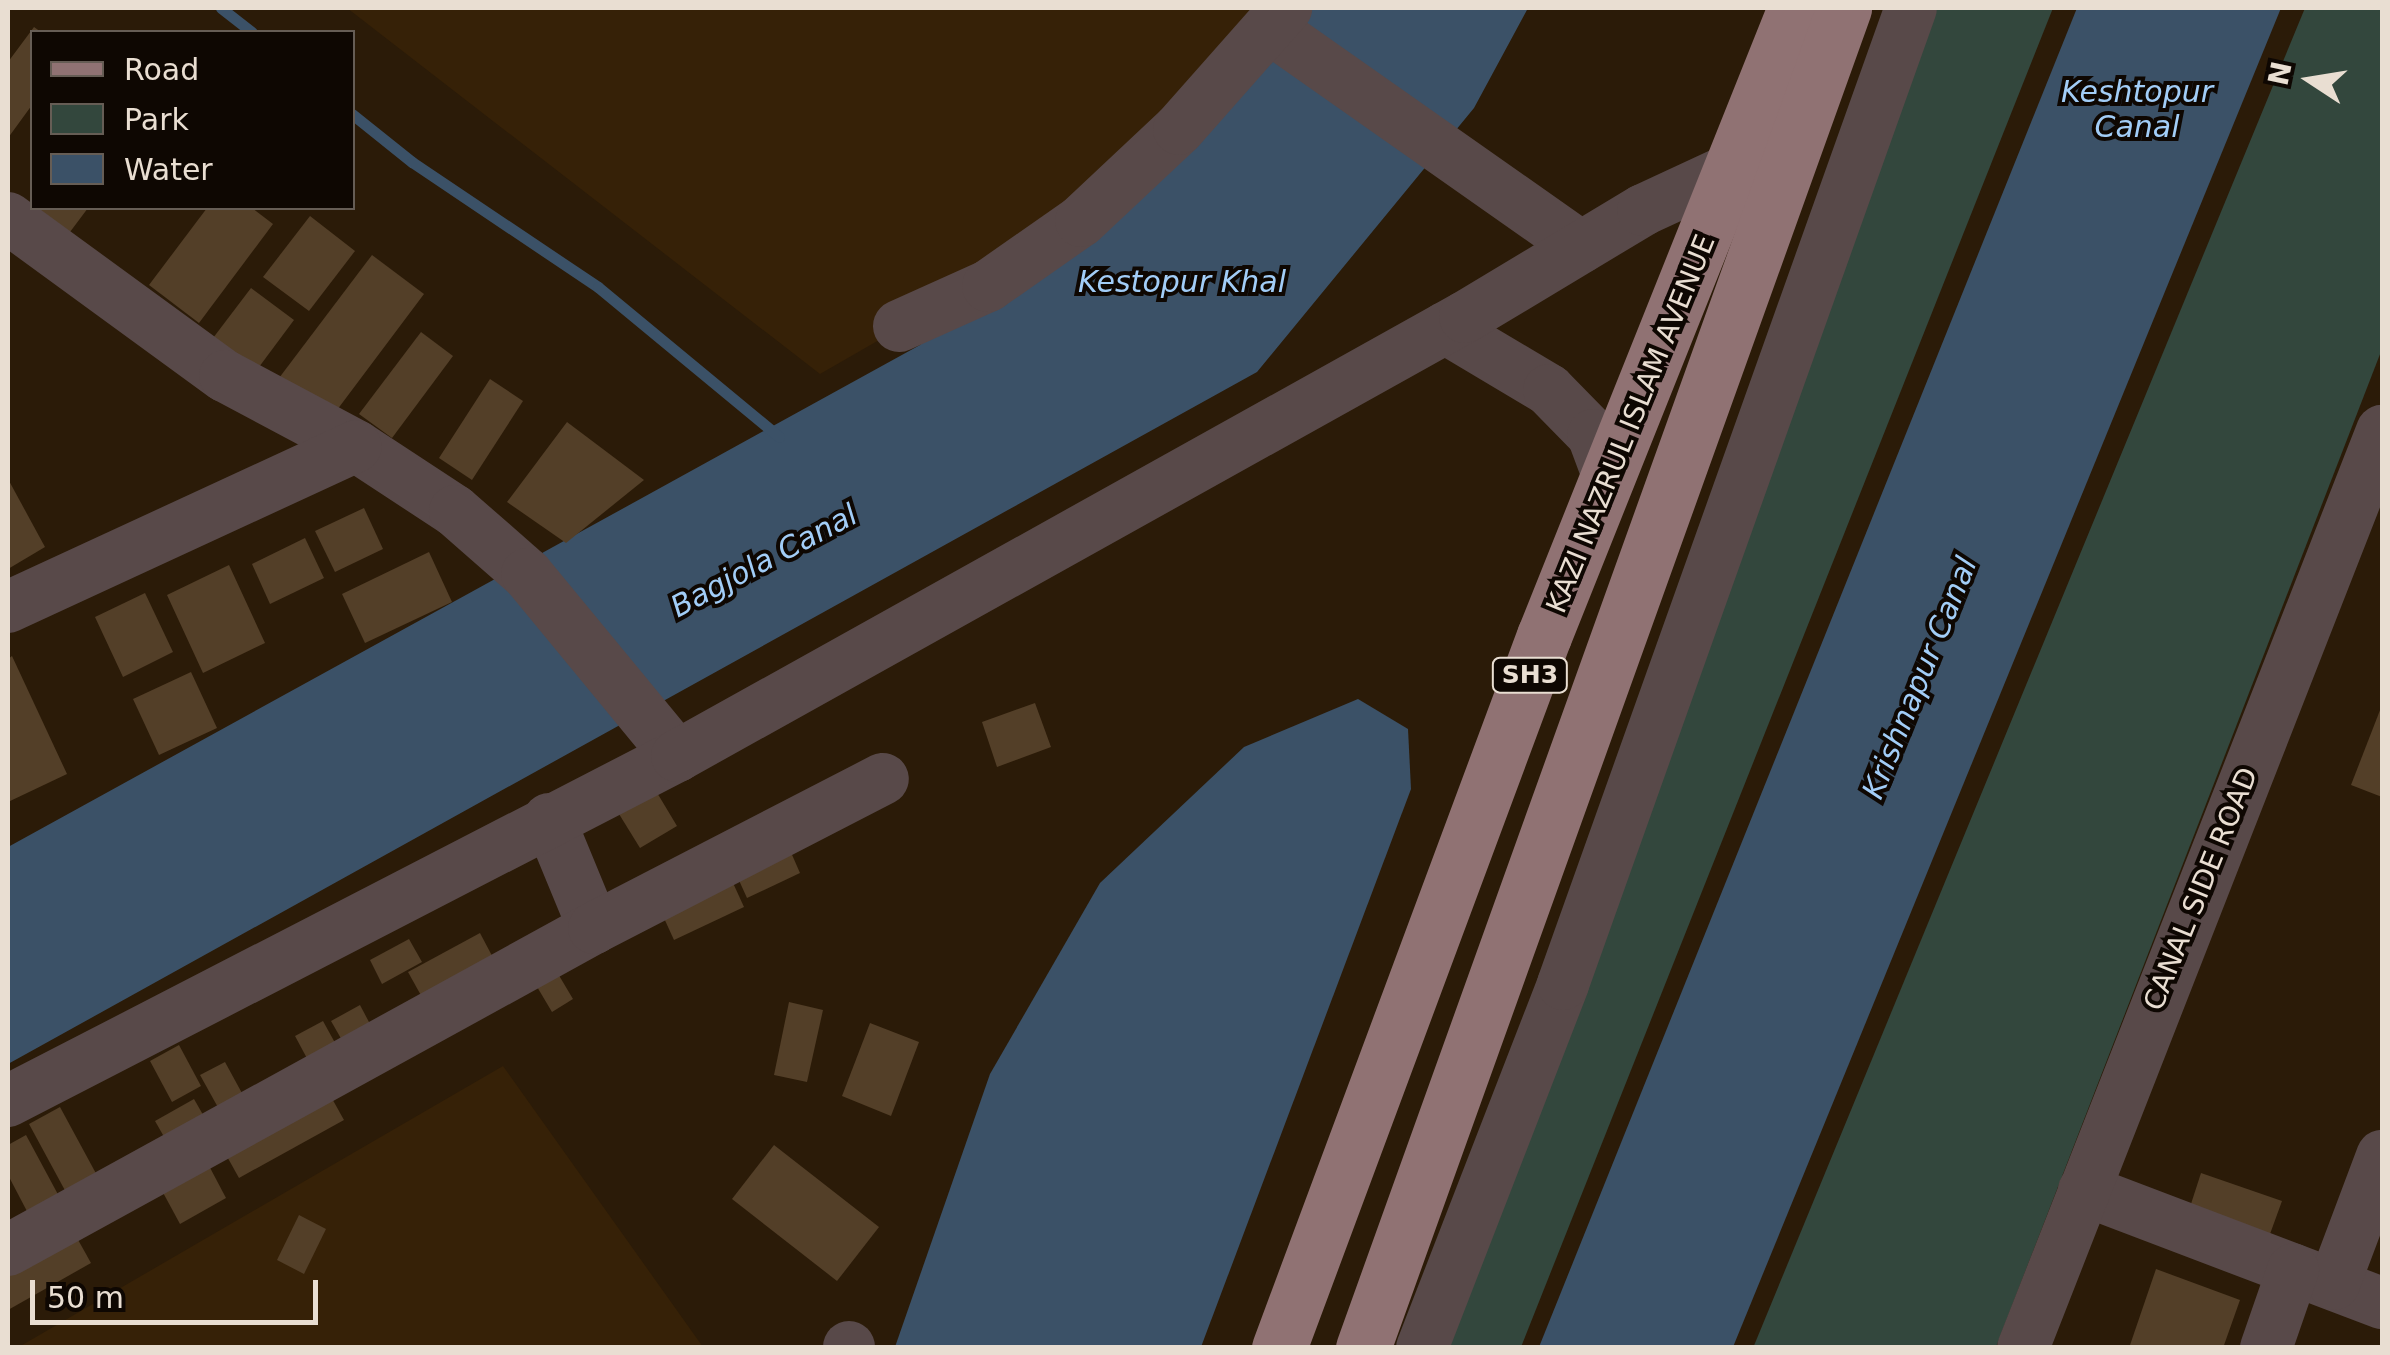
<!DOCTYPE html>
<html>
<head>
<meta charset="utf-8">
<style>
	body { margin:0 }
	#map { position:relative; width:2390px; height:1355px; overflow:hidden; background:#2b1b08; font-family:"DejaVu Sans",sans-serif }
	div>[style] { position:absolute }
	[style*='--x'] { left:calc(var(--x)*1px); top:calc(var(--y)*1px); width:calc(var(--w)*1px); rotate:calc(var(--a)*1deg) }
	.built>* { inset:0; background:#362107 }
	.green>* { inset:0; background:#33473d }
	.water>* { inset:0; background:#3b5167 }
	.stream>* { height:11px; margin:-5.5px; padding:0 5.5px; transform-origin:5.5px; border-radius:5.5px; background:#3b5167 }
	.building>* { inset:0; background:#533f28 }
	.minor>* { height:52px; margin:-26px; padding:0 26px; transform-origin:26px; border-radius:26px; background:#584949 }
	.major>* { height:55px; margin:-27.5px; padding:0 27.5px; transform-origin:27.5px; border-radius:27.5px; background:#907273 }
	span { translate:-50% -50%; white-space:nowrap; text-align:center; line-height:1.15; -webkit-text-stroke:8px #0e0702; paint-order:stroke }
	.shield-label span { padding:2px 8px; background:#0e0702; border:2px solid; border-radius:8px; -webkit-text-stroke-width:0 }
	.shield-label { font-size:25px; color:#e9ded2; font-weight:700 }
	.street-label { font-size:28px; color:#e9ded2 }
	.water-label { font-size:30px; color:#a2cdf7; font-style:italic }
	.frame { position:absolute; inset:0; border:10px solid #e9ded2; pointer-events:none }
	.legend { position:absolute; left:30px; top:30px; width:325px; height:180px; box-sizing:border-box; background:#0e0702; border:2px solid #665d55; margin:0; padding:12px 18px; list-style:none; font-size:30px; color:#e9ded2 }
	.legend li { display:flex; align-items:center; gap:20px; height:50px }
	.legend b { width:50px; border:2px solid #665d55 }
	.north { position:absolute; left:2260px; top:30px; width:100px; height:100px; -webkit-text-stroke:8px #0e0702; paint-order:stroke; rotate:282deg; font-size:28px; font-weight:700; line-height:40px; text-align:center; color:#e9ded2 }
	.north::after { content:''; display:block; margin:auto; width:35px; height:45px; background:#e9ded2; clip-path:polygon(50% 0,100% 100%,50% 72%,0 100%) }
	.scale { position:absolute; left:30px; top:1280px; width:288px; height:45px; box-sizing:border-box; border:5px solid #e9ded2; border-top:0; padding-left:12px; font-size:30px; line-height:35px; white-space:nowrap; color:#e9ded2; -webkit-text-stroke:8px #0e0702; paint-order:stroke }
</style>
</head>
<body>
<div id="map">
	<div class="built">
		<i style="clip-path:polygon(347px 8px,1274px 8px,1041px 247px,820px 374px)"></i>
		<i style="clip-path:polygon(503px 1066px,703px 1347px,17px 1348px)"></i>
	</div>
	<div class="green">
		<i style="clip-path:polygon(1916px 8px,2053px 8px,1521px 1347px,1419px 1348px)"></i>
		<i style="clip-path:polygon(2305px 8px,2382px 8px,2382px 349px,1996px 1347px,1753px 1348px)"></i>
	</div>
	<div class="water">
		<i style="clip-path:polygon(1297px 8px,1528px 8px,1474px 108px,1257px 372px,8px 1064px,8px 847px,920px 345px,1270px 63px)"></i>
		<i style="clip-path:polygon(2077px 8px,2281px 8px,1733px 1347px,1539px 1347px)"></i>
		<i style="clip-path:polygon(1358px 699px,1408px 729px,1411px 789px,1201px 1347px,895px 1347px,990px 1074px,1100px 883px,1244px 747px)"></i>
	</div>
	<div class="stream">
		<i style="--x:221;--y:8;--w:39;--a:38"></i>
		<i style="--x:352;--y:114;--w:77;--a:38.7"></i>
		<i style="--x:412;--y:162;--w:224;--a:33.9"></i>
		<i style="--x:598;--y:287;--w:235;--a:39.6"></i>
	</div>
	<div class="building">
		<i style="clip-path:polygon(34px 27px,41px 32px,32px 32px,32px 105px,8px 138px,8px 62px)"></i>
		<i style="clip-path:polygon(37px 208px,88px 208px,70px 232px)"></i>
		<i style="clip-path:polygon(207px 208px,252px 208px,273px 224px,199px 323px,149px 285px)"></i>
		<i style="clip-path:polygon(310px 216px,355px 251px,309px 311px,263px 277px)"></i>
		<i style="clip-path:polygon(372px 255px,424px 294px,328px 422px,276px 382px)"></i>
		<i style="clip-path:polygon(251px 288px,294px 320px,253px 375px,210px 342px)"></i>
		<i style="clip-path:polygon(421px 332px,453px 356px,392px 438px,359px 414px)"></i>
		<i style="clip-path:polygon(490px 379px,523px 401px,472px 480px,439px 458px)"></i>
		<i style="clip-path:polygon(567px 422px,644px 480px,566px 543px,507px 502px)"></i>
		<i style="clip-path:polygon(8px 479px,45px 547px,8px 569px)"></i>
		<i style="clip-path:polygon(364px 508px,383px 549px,335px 572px,315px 531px)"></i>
		<i style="clip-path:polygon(305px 538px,324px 578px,270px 604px,252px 564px)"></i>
		<i style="clip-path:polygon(429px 552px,452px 602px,365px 643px,342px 594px)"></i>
		<i style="clip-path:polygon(229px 565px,265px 643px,203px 673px,167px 595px)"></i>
		<i style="clip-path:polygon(145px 593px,173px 652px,123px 677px,95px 617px)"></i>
		<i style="clip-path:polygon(12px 656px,67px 774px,8px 802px,8px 659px)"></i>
		<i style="clip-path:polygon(191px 672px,217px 728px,159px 755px,133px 699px)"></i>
		<i style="clip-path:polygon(1035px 703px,1051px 747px,997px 767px,982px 722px)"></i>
		<i style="clip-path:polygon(2382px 705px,2382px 797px,2351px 785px)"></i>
		<i style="clip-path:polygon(656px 791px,677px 826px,640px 848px,619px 814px)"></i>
		<i style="clip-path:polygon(786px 841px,800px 873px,747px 898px,732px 865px)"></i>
		<i style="clip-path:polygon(728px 872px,744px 907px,674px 940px,658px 905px)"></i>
		<i style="clip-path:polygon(480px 933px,499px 969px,428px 1008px,408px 972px)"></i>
		<i style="clip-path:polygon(409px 939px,422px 962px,382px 984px,370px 960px)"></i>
		<i style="clip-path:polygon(551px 962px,573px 999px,552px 1012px,530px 975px)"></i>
		<i style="clip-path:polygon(789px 1002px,823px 1010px,807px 1082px,774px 1075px)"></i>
		<i style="clip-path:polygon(360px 1005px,379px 1041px,351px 1056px,331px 1021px)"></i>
		<i style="clip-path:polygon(323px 1021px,345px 1061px,317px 1077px,295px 1036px)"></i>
		<i style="clip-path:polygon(870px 1023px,919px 1042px,891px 1116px,842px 1096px)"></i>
		<i style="clip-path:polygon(179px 1045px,201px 1086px,172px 1102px,150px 1061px)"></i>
		<i style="clip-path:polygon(225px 1062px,249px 1106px,225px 1120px,200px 1075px)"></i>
		<i style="clip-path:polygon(325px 1086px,344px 1120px,239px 1178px,220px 1144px)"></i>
		<i style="clip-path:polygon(194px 1099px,206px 1120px,167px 1142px,155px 1121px)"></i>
		<i style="clip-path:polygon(60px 1107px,99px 1179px,68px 1196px,29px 1124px)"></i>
		<i style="clip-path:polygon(26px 1135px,61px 1200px,30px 1217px,8px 1175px,8px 1145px)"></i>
		<i style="clip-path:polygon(774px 1145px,879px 1227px,837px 1281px,732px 1199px)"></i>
		<i style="clip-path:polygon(207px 1162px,226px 1198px,180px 1224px,160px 1187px)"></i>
		<i style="clip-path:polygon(2201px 1173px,2282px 1201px,2270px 1234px,2190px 1207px)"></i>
		<i style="clip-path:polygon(299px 1215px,326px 1229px,304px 1274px,277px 1260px)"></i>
		<i style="clip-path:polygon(67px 1220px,91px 1263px,8px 1310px,8px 1253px)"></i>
		<i style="clip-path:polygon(2156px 1269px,2240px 1300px,2223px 1348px,2129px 1348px)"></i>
	</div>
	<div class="minor">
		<i style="--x:1271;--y:29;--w:379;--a:35.1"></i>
		<i style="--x:8;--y:218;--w:268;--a:36.1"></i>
		<i style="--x:225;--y:376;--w:149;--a:28.1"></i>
		<i style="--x:356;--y:446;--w:118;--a:33.3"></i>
		<i style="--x:455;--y:511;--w:96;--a:41.2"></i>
		<i style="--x:527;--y:574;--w:236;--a:50.5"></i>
		<i style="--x:899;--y:326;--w:98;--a:-24.2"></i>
		<i style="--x:988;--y:286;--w:113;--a:-35"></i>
		<i style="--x:1081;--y:221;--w:134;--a:-43.2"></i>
		<i style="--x:1179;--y:129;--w:162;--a:-48.5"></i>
		<i style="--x:1445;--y:328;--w:121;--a:30.8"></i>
		<i style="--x:1549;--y:390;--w:63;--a:45.6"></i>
		<i style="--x:1593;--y:435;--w:46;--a:69.6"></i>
		<i style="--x:8;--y:607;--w:383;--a:-24.8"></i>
		<i style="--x:549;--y:819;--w:118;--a:67.6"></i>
		<i style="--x:8;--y:1101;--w:753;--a:-27.28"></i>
		<i style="--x:677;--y:756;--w:902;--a:-29.12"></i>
		<i style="--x:1465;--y:317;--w:208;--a:-31"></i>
		<i style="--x:1643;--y:210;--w:102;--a:-24.8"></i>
		<i style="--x:2084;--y:1190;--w:319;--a:20.8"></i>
		<i style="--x:8;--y:1250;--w:669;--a:-28.79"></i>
		<i style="--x:594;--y:928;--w:325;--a:-27.3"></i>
		<i style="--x:2334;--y:1284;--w:137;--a:-69.4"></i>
		<i style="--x:849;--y:1348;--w:1;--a:-90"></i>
		<i style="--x:1422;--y:1348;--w:390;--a:-68.8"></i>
		<i style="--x:1563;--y:984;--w:1036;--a:-70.38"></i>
		<i style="--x:2023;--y:1348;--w:985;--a:-68.62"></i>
		<i style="--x:2266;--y:1348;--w:83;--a:-70.9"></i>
	</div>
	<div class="major">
		<i style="--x:1279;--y:1348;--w:760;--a:-69.59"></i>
		<i style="--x:1544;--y:636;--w:676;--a:-68.21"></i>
		<i style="--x:1363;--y:1348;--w:1424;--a:-70.25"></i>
	</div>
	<div class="shield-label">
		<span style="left:1530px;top:675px">SH3</span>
	</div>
	<div class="street-label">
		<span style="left:1631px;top:424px;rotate:-68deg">KAZI NAZRUL ISLAM AVENUE</span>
		<span style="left:2201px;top:889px;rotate:-68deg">CANAL SIDE ROAD</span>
	</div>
	<div class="water-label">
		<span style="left:2137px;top:109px">Keshtopur<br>Canal</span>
		<span style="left:1182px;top:282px">Kestopur Khal</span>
		<span style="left:764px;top:561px;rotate:-28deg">Bagjola Canal</span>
		<span style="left:1920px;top:678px;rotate:-68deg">Krishnapur Canal</span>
	</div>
	<div class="frame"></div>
	<ul class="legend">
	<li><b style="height:12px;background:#907273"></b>Road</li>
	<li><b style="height:28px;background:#33473d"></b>Park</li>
	<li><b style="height:28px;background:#3b5167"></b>Water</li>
	</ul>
	<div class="north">N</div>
	<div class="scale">50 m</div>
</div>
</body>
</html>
